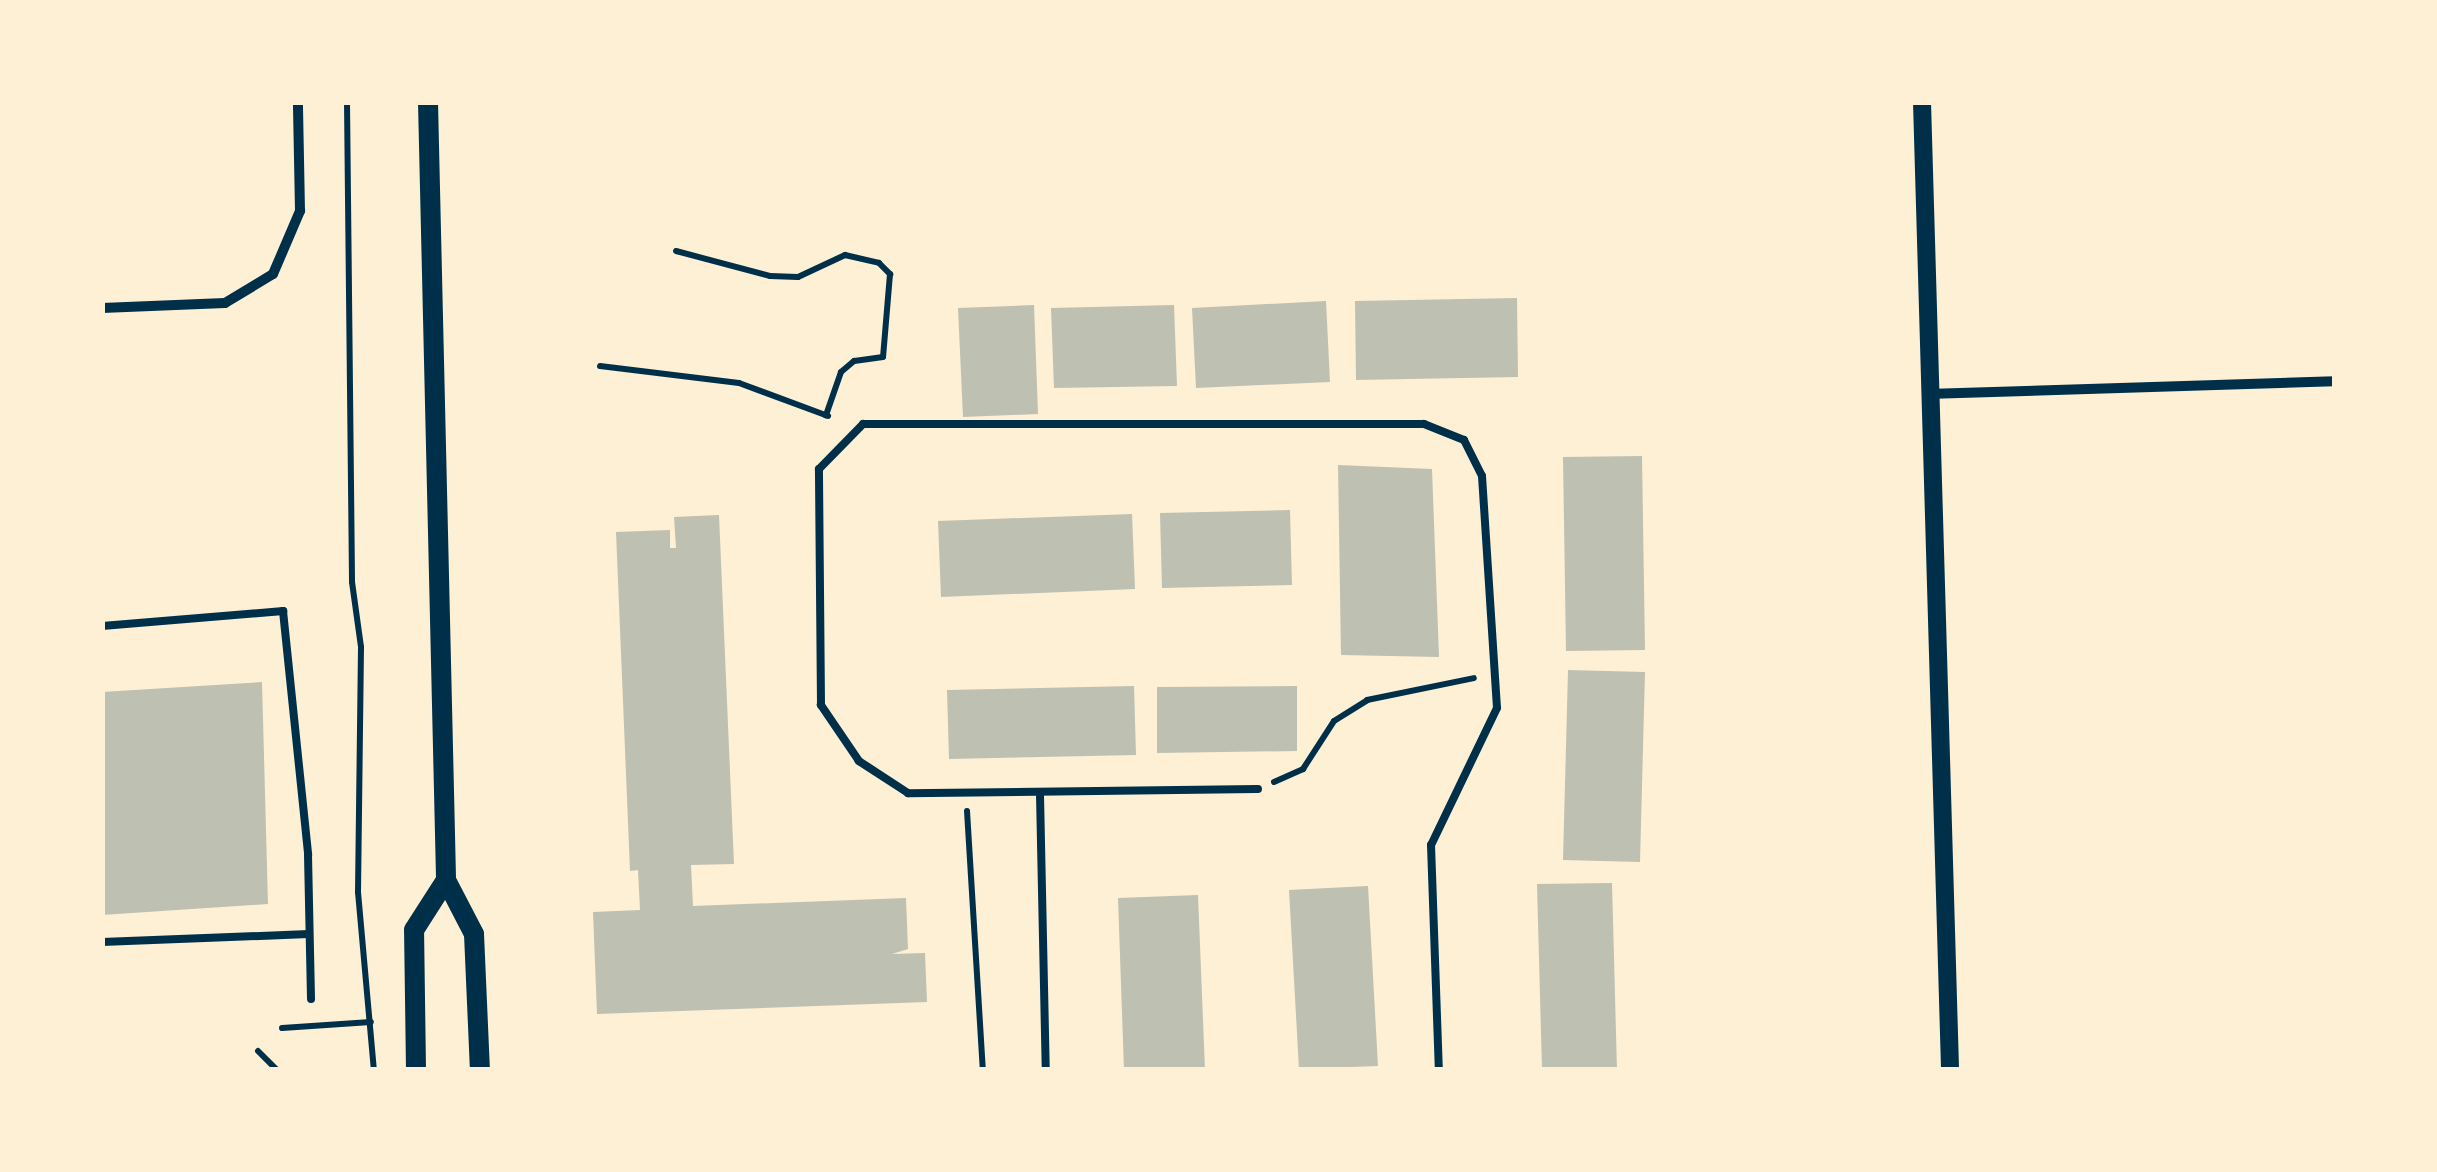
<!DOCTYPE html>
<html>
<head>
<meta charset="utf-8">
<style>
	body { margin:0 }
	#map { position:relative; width:2437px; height:1172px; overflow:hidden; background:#fdf0d5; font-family:"Source Sans 3",sans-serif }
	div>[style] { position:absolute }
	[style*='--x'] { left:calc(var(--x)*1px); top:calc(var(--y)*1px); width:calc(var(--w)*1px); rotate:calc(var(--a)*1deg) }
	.building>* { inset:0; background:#bec0b2 }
	.path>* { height:6px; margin:-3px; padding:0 3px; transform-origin:3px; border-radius:3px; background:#003049 }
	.service>* { height:8px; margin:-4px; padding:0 4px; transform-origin:4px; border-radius:4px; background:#003049 }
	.minor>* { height:10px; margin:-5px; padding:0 5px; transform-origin:5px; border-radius:5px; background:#003049 }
	.tertiary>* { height:18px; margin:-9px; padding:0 9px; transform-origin:9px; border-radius:9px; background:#003049 }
	.secondary>* { height:20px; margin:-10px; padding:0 10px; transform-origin:10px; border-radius:10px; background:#003049 }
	span { translate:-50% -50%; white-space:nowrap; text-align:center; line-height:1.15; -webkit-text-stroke:10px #fdf0d5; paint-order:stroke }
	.frame { position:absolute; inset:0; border:105px solid #fdf0d5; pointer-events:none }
</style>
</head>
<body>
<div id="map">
	<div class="building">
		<i style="clip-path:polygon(1517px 298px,1518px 377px,1356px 380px,1355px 301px)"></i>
		<i style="clip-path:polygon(1326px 301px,1330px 382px,1196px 388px,1192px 308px)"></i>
		<i style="clip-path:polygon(1034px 305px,1038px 414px,963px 417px,958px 308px)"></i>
		<i style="clip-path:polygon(1174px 305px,1177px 386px,1054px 388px,1051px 308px)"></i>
		<i style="clip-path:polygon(1642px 456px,1645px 650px,1566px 651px,1563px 457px)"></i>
		<i style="clip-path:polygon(1338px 465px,1432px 469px,1439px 657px,1341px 655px)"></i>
		<i style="clip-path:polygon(1290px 510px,1292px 585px,1162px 588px,1160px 513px)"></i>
		<i style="clip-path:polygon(1132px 514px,1135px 589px,941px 597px,938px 521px)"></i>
		<i style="clip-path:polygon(719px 515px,734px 864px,691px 865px,693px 906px,906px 898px,908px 949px,892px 954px,925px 953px,927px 1002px,597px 1014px,593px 912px,640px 910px,638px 870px,630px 871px,616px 532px,670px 530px,670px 548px,676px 548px,674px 517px)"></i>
		<i style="clip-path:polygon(1568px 670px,1645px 672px,1640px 862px,1563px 860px)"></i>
		<i style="clip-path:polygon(262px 682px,268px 904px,102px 915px,102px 692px)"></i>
		<i style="clip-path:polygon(1134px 686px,1136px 755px,949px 759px,947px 690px)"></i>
		<i style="clip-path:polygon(1297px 686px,1297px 751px,1157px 753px,1157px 687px)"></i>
		<i style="clip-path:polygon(1612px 883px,1617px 1070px,1542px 1070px,1537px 884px)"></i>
		<i style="clip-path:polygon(1368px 886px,1378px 1066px,1299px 1069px,1289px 890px)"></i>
		<i style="clip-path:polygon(1198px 895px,1205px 1070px,1124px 1070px,1118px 898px)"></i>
	</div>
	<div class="path">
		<i style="--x:347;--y:102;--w:480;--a:89.4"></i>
		<i style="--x:352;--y:582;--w:66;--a:82.1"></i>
		<i style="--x:361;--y:647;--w:245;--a:90.7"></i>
		<i style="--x:358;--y:892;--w:179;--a:84.9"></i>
		<i style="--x:676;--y:251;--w:97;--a:14.9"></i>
		<i style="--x:770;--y:276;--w:28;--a:2"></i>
		<i style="--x:798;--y:277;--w:52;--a:-25.1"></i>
		<i style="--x:845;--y:255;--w:35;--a:13"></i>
		<i style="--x:879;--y:263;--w:16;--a:45"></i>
		<i style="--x:890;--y:274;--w:83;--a:94.8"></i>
		<i style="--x:883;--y:357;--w:29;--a:172"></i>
		<i style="--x:854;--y:361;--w:17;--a:140"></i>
		<i style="--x:841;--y:372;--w:46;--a:109.2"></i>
		<i style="--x:600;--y:366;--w:140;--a:7"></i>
		<i style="--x:739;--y:383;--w:95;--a:20.3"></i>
		<i style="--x:1274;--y:782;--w:32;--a:-24"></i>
		<i style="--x:1303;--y:769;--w:57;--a:-57.1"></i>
		<i style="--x:1334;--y:721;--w:39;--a:-32"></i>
		<i style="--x:1367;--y:700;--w:109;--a:-11.6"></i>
		<i style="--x:967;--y:811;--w:259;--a:86.5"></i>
		<i style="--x:282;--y:1028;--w:89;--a:-3.9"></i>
		<i style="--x:258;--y:1051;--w:27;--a:45"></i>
	</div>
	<div class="service">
		<i style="--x:102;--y:626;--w:182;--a:-4.7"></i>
		<i style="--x:283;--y:611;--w:245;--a:84.1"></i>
		<i style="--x:308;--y:855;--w:144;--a:88.8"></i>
		<i style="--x:1258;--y:789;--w:350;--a:179.3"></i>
		<i style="--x:908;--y:793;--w:59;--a:-146.9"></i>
		<i style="--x:859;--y:761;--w:68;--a:-124.2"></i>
		<i style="--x:821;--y:705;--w:236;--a:-90.5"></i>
		<i style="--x:819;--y:469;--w:63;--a:-45.6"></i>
		<i style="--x:863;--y:424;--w:561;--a:0"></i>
		<i style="--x:1424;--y:424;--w:43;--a:21.8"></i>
		<i style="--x:1464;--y:440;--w:40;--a:63.4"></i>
		<i style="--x:1482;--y:476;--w:232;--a:86.3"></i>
		<i style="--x:1497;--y:708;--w:152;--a:115.7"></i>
		<i style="--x:1431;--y:845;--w:225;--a:88"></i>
		<i style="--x:1040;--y:795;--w:275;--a:88.8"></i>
		<i style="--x:102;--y:942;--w:207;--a:-2.2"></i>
	</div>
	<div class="minor">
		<i style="--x:102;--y:308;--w:123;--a:-2.3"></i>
		<i style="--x:225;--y:303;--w:56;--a:-31.1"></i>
		<i style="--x:273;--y:274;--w:69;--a:-66.8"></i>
		<i style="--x:300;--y:211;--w:109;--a:-91.1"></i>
		<i style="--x:1927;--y:394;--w:407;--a:-1.8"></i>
	</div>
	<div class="tertiary">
		<i style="--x:1922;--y:102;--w:968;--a:88.34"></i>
	</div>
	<div class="secondary">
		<i style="--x:428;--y:102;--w:778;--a:88.67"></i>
		<i style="--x:446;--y:880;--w:61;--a:62.6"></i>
		<i style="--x:474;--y:934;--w:136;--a:87.5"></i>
		<i style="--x:416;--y:1070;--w:140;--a:-90.8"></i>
		<i style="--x:414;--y:930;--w:59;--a:-57.4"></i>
	</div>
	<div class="frame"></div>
</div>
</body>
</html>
